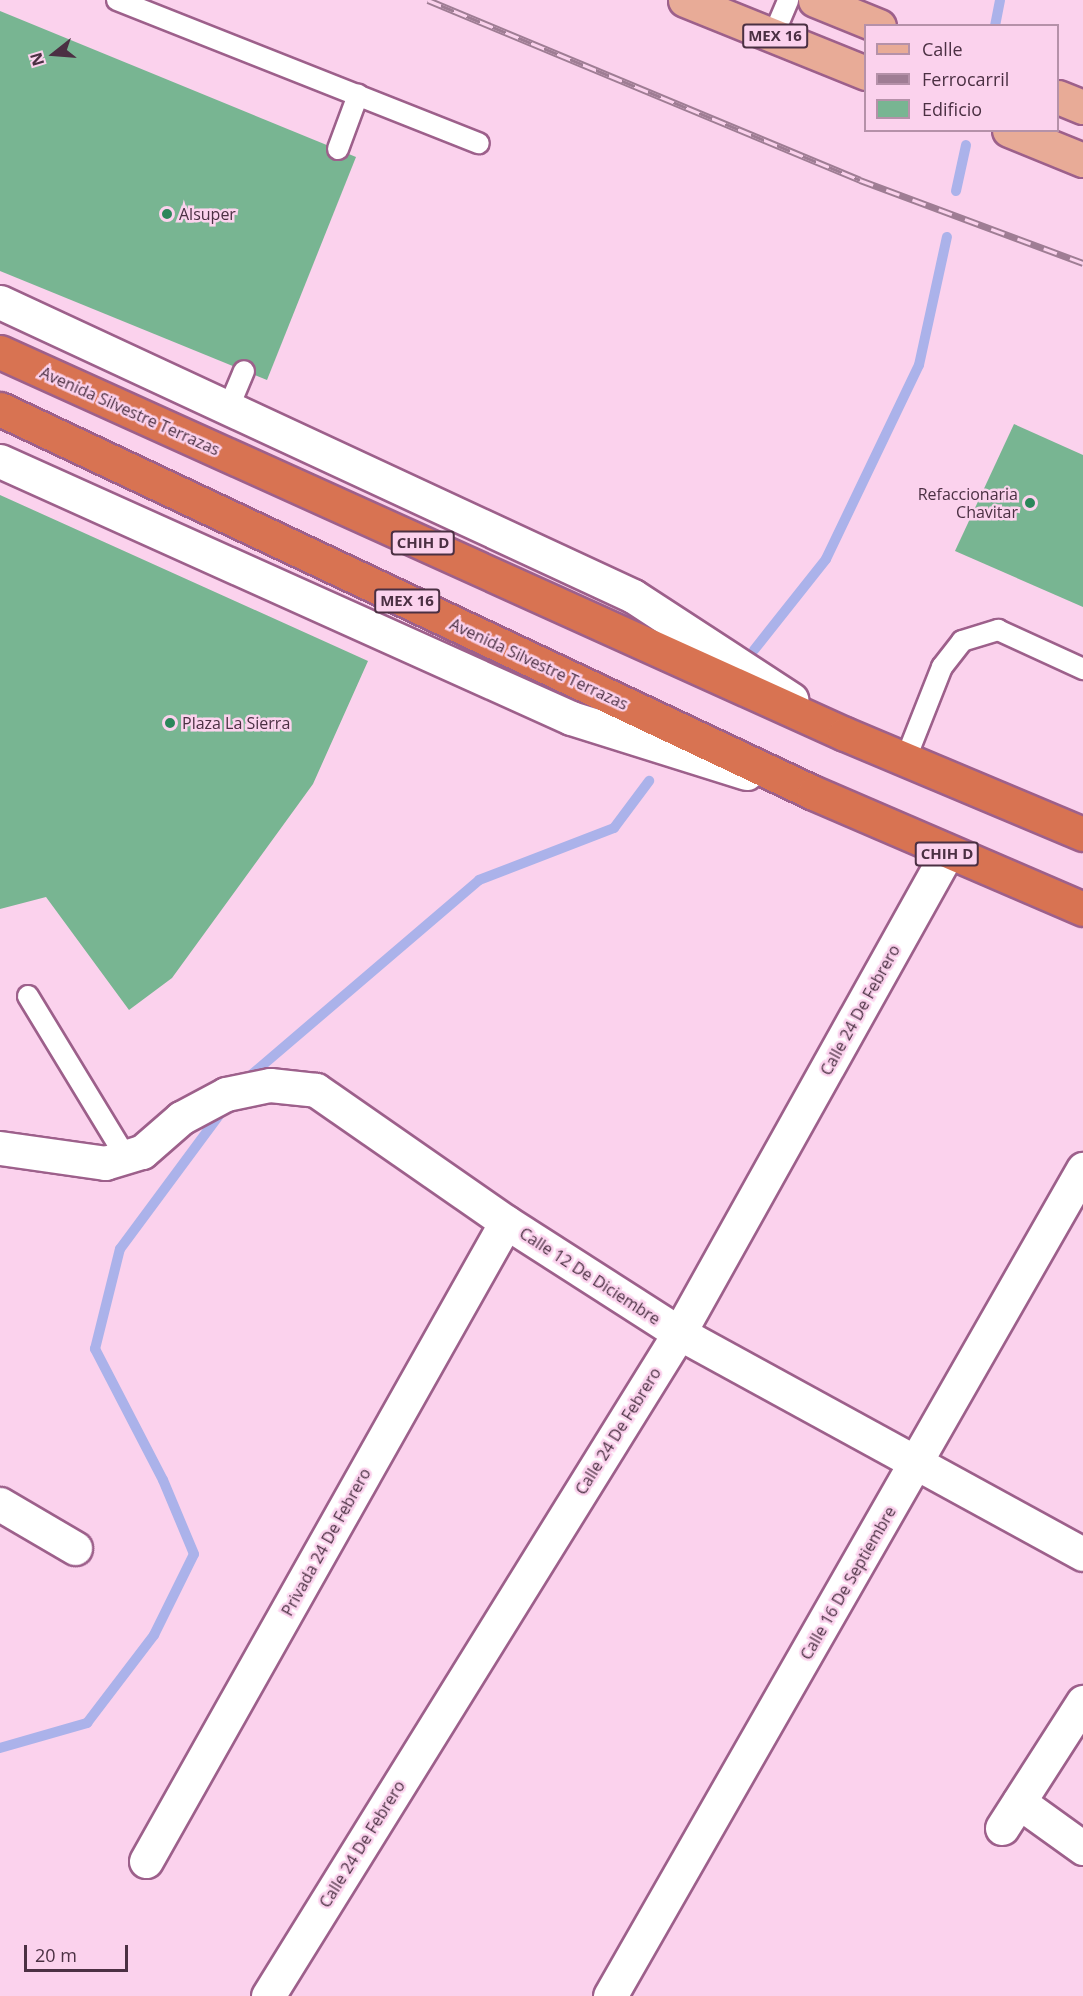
<!DOCTYPE html>
<html>
<head>
<meta charset="utf-8">
<style>
	body { margin:0 }
	#map { position:relative; width:1083px; height:1996px; overflow:hidden; background:#fbd2ed; font-family:"Open Sans",sans-serif }
	div>[style] { position:absolute }
	[style*='--x'] { left:calc(var(--x)*1px); top:calc(var(--y)*1px); width:calc(var(--w)*1px); rotate:calc(var(--a)*1deg) }
	.stream>* { height:10px; margin:-5px; padding:0 5px; transform-origin:5px; border-radius:5px; background:#abb2ea }
	.building>* { inset:0; background:#78b592 }
	.roads { filter:drop-shadow(2px 0 #9d608b) drop-shadow(-2px 0 #9d608b) drop-shadow(0 2px #9d608b) drop-shadow(0 -2px #9d608b) }
	.lane>* { height:20px; margin:-10px; padding:0 10px; transform-origin:10px; border-radius:10px; background:#fff }
	.street>* { height:33px; margin:-16.5px; padding:0 16.5px; transform-origin:16.5px; border-radius:16.5px; background:#fff }
	.secondary>* { height:33px; margin:-16.5px; padding:0 16.5px; transform-origin:16.5px; border-radius:16.5px; background:#fff }
	.primary>* { height:33px; margin:-16.5px; padding:0 16.5px; transform-origin:16.5px; border-radius:16.5px; background:#e8ab97 }
	.highway>* { height:33px; margin:-16.5px; padding:0 16.5px; transform-origin:16.5px; border-radius:16.5px; background:#d87352 }
	.rail>* { height:7px; margin-top:-3.5px; transform-origin:0; background:repeating-linear-gradient(90deg,#fbd2ed 0 14px,#9f7d94 0 28px); box-sizing:border-box; border-block:2px solid #9f7d94 }
	.dots>* { width:16px; height:16px; translate:-50% -50%; box-sizing:border-box; border:3px solid #fbd2ed; border-radius:50% }
	span { translate:-50% -50%; white-space:nowrap; text-align:center; line-height:1.15; -webkit-text-stroke:5px #fbd2ed; paint-order:stroke }
	.shield-label span { padding:2px 4px; background:#fbd2ed; border:2px solid; border-radius:4px; -webkit-text-stroke-width:0 }
	.shield-label { font-size:15px; color:#4b3043; font-weight:700 }
	.poi-label { font-size:16px; color:#4b3043 }
	.left { translate:0 -50%; text-align:left }
	.right { translate:-100% -50%; text-align:right }
	.street-label { font-size:16px; color:#4b3043 }
	.legend { position:absolute; left:864px; top:24px; width:195px; height:108px; box-sizing:border-box; background:#fbd2ed; border:2px solid #b591a9; margin:0; padding:8px 10px; list-style:none; font-size:18px; color:#4b3043 }
	.legend li { display:flex; align-items:center; gap:12px; height:30px }
	.legend b { width:30px; border:2px solid #b591a9 }
	.north { position:absolute; left:24px; top:24px; width:60px; height:60px; -webkit-text-stroke:4px #fbd2ed; paint-order:stroke; rotate:253deg; font-size:16px; font-weight:700; line-height:24px; text-align:center; color:#4b3043 }
	.north::after { content:''; display:block; margin:auto; width:21px; height:27px; background:#4b3043; clip-path:polygon(50% 0,100% 100%,50% 72%,0 100%) }
	.scale { position:absolute; left:24px; top:1945px; width:104px; height:27px; box-sizing:border-box; border:3px solid #4b3043; border-top:0; padding-left:8px; font-size:18px; line-height:21px; white-space:nowrap; color:#4b3043; -webkit-text-stroke:4px #fbd2ed; paint-order:stroke }
</style>
</head>
<body>
<div id="map">
	<div class="stream">
		<i style="--x:995;--y:26;--w:26;--a:-79"></i>
		<i style="--x:956;--y:191;--w:47;--a:-77.7"></i>
		<i style="--x:754;--y:650;--w:116;--a:-51.6"></i>
		<i style="--x:826;--y:559;--w:215;--a:-64.4"></i>
		<i style="--x:919;--y:365;--w:131;--a:-77.7"></i>
		<i style="--x:244;--y:1081;--w:309;--a:-40.5"></i>
		<i style="--x:479;--y:880;--w:145;--a:-21.1"></i>
		<i style="--x:614;--y:828;--w:59;--a:-53.3"></i>
		<i style="--x:0;--y:1748;--w:91;--a:-16"></i>
		<i style="--x:87;--y:1723;--w:111;--a:-52.7"></i>
		<i style="--x:154;--y:1635;--w:90;--a:-63.7"></i>
		<i style="--x:194;--y:1554;--w:80;--a:-112.7"></i>
		<i style="--x:163;--y:1480;--w:148;--a:-117.4"></i>
		<i style="--x:95;--y:1349;--w:103;--a:-76"></i>
		<i style="--x:120;--y:1249;--w:178;--a:-53.5"></i>
	</div>
	<div class="building">
		<i style="clip-path:polygon(0 11px,356px 157px,267px 380px,0 271px)"></i>
		<i style="clip-path:polygon(1014px 424px,1083px 455px,1083px 607px,955px 551px)"></i>
		<i style="clip-path:polygon(0 495px,368px 661px,313px 784px,172px 978px,129px 1010px,46px 897px,0 909px)"></i>
	</div>
	<div class="roads">
		<div class="lane">
			<i style="--x:117;--y:0;--w:389;--a:21.6"></i>
			<i style="--x:773;--y:36;--w:39;--a:-67"></i>
			<i style="--x:338;--y:149;--w:58;--a:-69.7"></i>
			<i style="--x:228;--y:409;--w:41;--a:-67.2"></i>
			<i style="--x:906;--y:758;--w:98;--a:-68.4"></i>
			<i style="--x:942;--y:667;--w:33;--a:-52"></i>
			<i style="--x:962;--y:641;--w:38;--a:-17"></i>
			<i style="--x:998;--y:630;--w:94;--a:24.6"></i>
			<i style="--x:28;--y:996;--w:191;--a:58.7"></i>
		</div>
		<div class="street">
			<i style="--x:0;--y:1148;--w:106;--a:8.1"></i>
			<i style="--x:105;--y:1163;--w:39;--a:-17"></i>
			<i style="--x:142;--y:1152;--w:52;--a:-41.1"></i>
			<i style="--x:181;--y:1118;--w:51;--a:-28.1"></i>
			<i style="--x:226;--y:1094;--w:45;--a:-11.6"></i>
			<i style="--x:270;--y:1085;--w:46;--a:6.2"></i>
			<i style="--x:316;--y:1090;--w:231;--a:34.8"></i>
			<i style="--x:506;--y:1222;--w:206;--a:32.7"></i>
			<i style="--x:679;--y:1333;--w:460;--a:28.7"></i>
			<i style="--x:0;--y:1504;--w:87;--a:30.4"></i>
			<i style="--x:1019;--y:1802;--w:79;--a:35.7"></i>
			<i style="--x:1002;--y:1828;--w:150;--a:-57.3"></i>
			<i style="--x:146;--y:1861;--w:733;--a:-60.6"></i>
			<i style="--x:268;--y:1996;--w:780;--a:-58.2"></i>
			<i style="--x:679;--y:1333;--w:550;--a:-60.82"></i>
			<i style="--x:610;--y:1996;--w:953;--a:-60.23"></i>
		</div>
		<div class="secondary">
			<i style="--x:0;--y:302;--w:698;--a:24.91"></i>
			<i style="--x:633;--y:596;--w:189;--a:33.1"></i>
			<i style="--x:0;--y:461;--w:626;--a:24.23"></i>
			<i style="--x:571;--y:718;--w:184;--a:17.4"></i>
		</div>
		<div class="primary">
			<i style="--x:685;--y:0;--w:195;--a:22"></i>
			<i style="--x:815;--y:0;--w:69;--a:22.1"></i>
			<i style="--x:1058;--y:97;--w:27;--a:22"></i>
			<i style="--x:1009;--y:130;--w:80;--a:22.1"></i>
		</div>
		<div class="highway">
			<i style="--x:0;--y:352;--w:927;--a:24.33"></i>
			<i style="--x:845;--y:734;--w:258;--a:22.8"></i>
			<i style="--x:0;--y:409;--w:900;--a:25.26"></i>
			<i style="--x:814;--y:793;--w:293;--a:23.3"></i>
		</div>
	</div>
	<div class="rail">
		<i style="--x:428;--y:0;--w:468;--a:22.6"></i>
		<i style="--x:860;--y:180;--w:238;--a:20.4"></i>
	</div>
	<div class="dots">
		<i style="left:167px;top:214px;background:#2c865b"></i>
		<i style="left:1030px;top:503px;background:#2c865b"></i>
		<i style="left:170px;top:723px;background:#2c865b"></i>
	</div>
	<div class="shield-label">
		<span style="left:775px;top:36px">MEX 16</span>
		<span style="left:423px;top:543px">CHIH D</span>
		<span style="left:407px;top:601px">MEX 16</span>
		<span style="left:947px;top:854px">CHIH D</span>
	</div>
	<div class="poi-label">
		<span class="left" style="left:179px;top:214px">Alsuper</span>
		<span class="right" style="left:1018px;top:503px">Refaccionaria<br>Chavitar</span>
		<span class="left" style="left:182px;top:723px">Plaza La Sierra</span>
	</div>
	<div class="street-label">
		<span style="left:130px;top:411px;rotate:24deg">Avenida Silvestre Terrazas</span>
		<span style="left:539px;top:664px;rotate:25deg">Avenida Silvestre Terrazas</span>
		<span style="left:860px;top:1010px;rotate:-61deg">Calle 24 De Febrero</span>
		<span style="left:590px;top:1276px;rotate:33deg">Calle 12 De Diciembre</span>
		<span style="left:618px;top:1431px;rotate:-58deg">Calle 24 De Febrero</span>
		<span style="left:326px;top:1542px;rotate:-61deg">Privada 24 De Febrero</span>
		<span style="left:848px;top:1583px;rotate:-60deg">Calle 16 De Septiembre</span>
		<span style="left:362px;top:1844px;rotate:-58deg">Calle 24 De Febrero</span>
	</div>
	<ul class="legend">
	<li><b style="height:8px;background:#e8ab97"></b>Calle</li>
	<li><b style="height:8px;background:#9f7d94"></b>Ferrocarril</li>
	<li><b style="height:16px;background:#78b592"></b>Edificio</li>
	</ul>
	<div class="north">N</div>
	<div class="scale">20 m</div>
</div>
</body>
</html>
